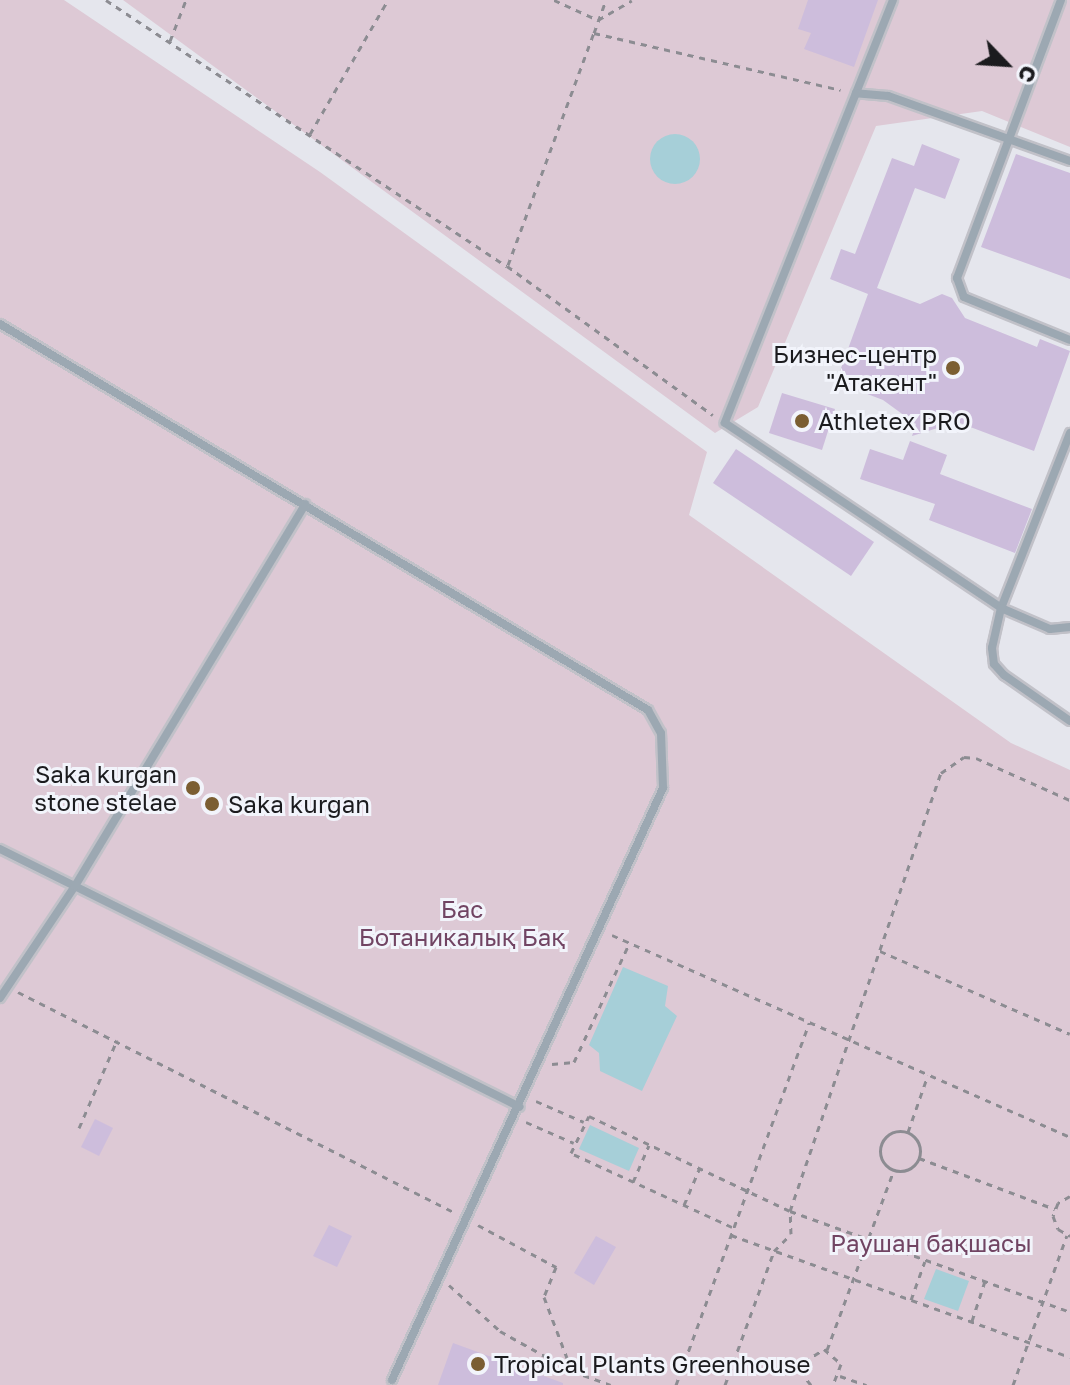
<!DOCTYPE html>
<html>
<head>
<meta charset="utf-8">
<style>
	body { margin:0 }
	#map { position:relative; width:1070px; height:1385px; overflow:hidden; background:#e5e6ed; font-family:"Golos Text",sans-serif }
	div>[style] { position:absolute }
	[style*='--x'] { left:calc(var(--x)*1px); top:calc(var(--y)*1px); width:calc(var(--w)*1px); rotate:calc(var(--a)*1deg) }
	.green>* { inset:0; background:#ddc9d5 }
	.water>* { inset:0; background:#a6cfd8 }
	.round { border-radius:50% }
	.building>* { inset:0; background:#cdbddc }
	.path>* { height:3px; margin-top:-1.5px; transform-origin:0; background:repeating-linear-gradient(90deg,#8c8c92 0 6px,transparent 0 12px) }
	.path>.ring { margin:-1.5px; padding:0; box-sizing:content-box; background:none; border:3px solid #8c8c92; border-radius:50% }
	.roads { filter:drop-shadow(2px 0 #c1c1c8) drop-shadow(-2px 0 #c1c1c8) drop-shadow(0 2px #c1c1c8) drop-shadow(0 -2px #c1c1c8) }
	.lane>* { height:8px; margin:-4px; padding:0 4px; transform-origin:4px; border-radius:4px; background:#9ca8b2 }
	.dots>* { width:22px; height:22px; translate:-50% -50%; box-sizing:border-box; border:4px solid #f2f4fb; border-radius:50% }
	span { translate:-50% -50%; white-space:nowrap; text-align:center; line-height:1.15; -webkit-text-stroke:6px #f2f4fb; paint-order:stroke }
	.poi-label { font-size:24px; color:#1b1b1e }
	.right { translate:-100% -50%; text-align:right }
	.left { translate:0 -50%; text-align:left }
	.park-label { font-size:24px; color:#714463 }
	.north { position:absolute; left:966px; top:24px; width:80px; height:80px; -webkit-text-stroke:6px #f2f4fb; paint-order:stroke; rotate:115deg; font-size:22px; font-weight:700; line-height:32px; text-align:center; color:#1b1b1e }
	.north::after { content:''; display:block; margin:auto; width:28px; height:36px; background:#1b1b1e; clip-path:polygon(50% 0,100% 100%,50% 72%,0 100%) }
</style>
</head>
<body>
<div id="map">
	<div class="green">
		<i style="clip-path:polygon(0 0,64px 0,320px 172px,707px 452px,689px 515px,1011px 743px,1070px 770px,1070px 1385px,0 1385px)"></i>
		<i style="clip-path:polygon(123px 0,1070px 0,1070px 147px,982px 111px,876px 126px,758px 407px,715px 433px)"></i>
	</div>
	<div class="water">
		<i class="round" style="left:650px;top:134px;width:50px;height:50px"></i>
		<i style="clip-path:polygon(623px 967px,668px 986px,665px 1006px,677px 1016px,642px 1091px,600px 1071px,599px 1053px,589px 1045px)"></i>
		<i style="clip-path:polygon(590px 1125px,639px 1148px,629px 1171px,579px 1149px)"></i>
		<i style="clip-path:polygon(936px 1269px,969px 1281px,958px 1311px,924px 1299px)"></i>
	</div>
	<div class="building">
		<i style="clip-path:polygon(808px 0,878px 0,854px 67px,804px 49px,811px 33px,798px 29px)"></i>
		<i style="clip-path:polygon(922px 144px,960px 159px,945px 199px,915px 188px,877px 288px,920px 304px,942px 294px,952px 298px,965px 318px,1037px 347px,1040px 339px,1070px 351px,1034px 451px,957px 422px,912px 436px,916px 424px,883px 400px,836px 382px,868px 294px,830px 279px,841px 249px,855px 254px,892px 158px,914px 166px)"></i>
		<i style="clip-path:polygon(1016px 154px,1070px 173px,1070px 279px,981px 247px)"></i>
		<i style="clip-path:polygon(782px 393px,835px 409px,822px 450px,769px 433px)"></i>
		<i style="clip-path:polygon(910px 441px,947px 455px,940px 474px,1032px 509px,1015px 553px,929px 520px,935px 504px,860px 479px,870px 449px,903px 460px)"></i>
		<i style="clip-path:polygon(736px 449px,874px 542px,851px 576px,713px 483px)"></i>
		<i style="clip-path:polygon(95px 1119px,113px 1128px,99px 1156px,81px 1147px)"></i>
		<i style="clip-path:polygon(329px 1225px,352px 1236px,337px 1267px,313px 1256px)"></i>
		<i style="clip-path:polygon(596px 1236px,616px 1247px,594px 1285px,574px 1273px)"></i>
		<i style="clip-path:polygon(453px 1343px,563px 1383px,563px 1385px,438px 1385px)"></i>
	</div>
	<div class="path">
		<i style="--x:106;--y:0;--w:481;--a:33.6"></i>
		<i style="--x:507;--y:266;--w:254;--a:35.9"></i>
		<i style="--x:554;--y:0;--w:48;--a:24.4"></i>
		<i style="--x:598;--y:20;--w:39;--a:-30"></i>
		<i style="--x:594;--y:33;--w:35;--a:-70"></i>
		<i style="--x:170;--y:41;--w:44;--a:-68.7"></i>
		<i style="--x:310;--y:134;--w:155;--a:-59.8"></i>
		<i style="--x:508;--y:265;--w:247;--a:-69.7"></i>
		<i style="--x:594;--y:33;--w:253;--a:13"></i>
		<i style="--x:612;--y:935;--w:501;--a:23.8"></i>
		<i style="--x:880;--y:951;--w:207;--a:23.6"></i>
		<i style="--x:18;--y:992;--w:488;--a:26.8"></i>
		<i style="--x:552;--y:1064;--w:22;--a:-5"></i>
		<i style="--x:574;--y:1062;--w:130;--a:-65"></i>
		<i style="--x:536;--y:1101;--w:52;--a:23.6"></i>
		<i style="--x:526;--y:1122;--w:52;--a:23.6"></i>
		<i style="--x:79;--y:1128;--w:96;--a:-66.6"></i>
		<i class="ring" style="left:880px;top:1131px;width:37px;height:37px"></i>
		<i style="--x:908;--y:1132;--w:60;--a:-70.7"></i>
		<i style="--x:919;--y:1158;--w:145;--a:20.6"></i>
		<i style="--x:633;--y:1182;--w:40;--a:-66.6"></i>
		<i style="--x:1070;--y:1196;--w:14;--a:150"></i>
		<i style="--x:1058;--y:1203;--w:14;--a:111"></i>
		<i style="--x:1053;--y:1216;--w:14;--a:69"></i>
		<i style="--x:1058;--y:1229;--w:14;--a:30"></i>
		<i style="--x:684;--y:1205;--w:39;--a:-67"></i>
		<i style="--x:478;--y:1225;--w:89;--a:28.3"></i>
		<i style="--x:556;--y:1267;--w:32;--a:112"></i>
		<i style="--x:544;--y:1297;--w:79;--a:69.3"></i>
		<i style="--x:732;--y:1227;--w:177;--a:-155.3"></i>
		<i style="--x:571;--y:1153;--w:41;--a:-64.1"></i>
		<i style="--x:589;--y:1116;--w:222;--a:25.3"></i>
		<i style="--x:790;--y:1211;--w:298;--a:19.8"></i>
		<i style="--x:731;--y:1235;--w:360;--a:19.8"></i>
		<i style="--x:449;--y:1285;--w:69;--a:42"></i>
		<i style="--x:500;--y:1331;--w:82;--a:29.1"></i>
		<i style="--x:572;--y:1371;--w:41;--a:19.7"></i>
		<i style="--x:911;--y:1300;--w:41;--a:-70.3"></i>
		<i style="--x:972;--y:1321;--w:42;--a:-72"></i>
		<i style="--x:827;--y:1350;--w:192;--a:-69.6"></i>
		<i style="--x:840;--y:1376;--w:28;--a:19"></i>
		<i style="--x:676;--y:1385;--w:386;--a:-69.8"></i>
		<i style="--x:725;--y:1385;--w:143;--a:-69.9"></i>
		<i style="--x:774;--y:1251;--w:24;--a:-45"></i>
		<i style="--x:791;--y:1234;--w:23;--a:-92"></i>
		<i style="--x:790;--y:1211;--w:463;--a:-71"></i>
		<i style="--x:941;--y:773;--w:28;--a:-35"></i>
		<i style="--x:964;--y:757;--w:12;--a:5"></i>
		<i style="--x:976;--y:758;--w:103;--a:24.1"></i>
		<i style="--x:811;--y:1385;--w:11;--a:-128"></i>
		<i style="--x:804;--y:1376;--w:14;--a:-90"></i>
		<i style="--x:804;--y:1362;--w:24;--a:-33"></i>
		<i style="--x:824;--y:1349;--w:23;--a:41"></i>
		<i style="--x:841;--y:1364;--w:22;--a:111"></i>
		<i style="--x:1013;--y:1385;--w:159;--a:-70.2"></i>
	</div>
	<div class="roads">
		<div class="lane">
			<i style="--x:1061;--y:0;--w:297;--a:110.5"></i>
			<i style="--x:957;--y:278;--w:20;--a:70"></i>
			<i style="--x:964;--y:297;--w:114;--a:22.1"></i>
			<i style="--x:856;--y:93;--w:100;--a:-68.3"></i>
			<i style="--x:1070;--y:161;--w:193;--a:-160.3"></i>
			<i style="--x:888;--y:96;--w:32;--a:-175"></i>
			<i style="--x:856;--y:93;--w:355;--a:111.7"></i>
			<i style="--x:725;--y:423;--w:332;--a:33.8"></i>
			<i style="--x:1001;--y:608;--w:53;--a:23.2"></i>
			<i style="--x:1050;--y:629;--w:20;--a:-6"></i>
			<i style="--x:0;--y:324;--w:754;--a:30.78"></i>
			<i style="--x:648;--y:710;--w:26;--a:61"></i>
			<i style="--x:661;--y:733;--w:55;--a:87.9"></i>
			<i style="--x:663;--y:788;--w:651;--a:114.6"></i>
			<i style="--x:1070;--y:433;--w:188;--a:111.5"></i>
			<i style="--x:1001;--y:608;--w:41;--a:102.7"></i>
			<i style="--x:992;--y:648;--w:16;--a:83"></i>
			<i style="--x:994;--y:664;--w:15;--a:48"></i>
			<i style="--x:1004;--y:675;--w:80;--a:34.9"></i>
			<i style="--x:0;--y:849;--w:580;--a:26.39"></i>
			<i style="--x:0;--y:998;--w:135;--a:-56.2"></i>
			<i style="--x:75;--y:886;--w:446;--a:-58.9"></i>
		</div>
	</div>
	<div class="dots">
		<i style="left:953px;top:368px;background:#7b5e32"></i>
		<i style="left:802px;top:421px;background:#7b5e32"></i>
		<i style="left:193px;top:788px;background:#7b5e32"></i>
		<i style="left:212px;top:804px;background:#7b5e32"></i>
		<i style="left:478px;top:1364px;background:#7b5e32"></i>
	</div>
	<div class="poi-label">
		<span class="right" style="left:937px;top:368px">Бизнес-центр<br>"Атакент"</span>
		<span class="left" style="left:818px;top:421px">Athletex PRO</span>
		<span class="right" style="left:177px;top:788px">Saka kurgan<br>stone stelae</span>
		<span class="left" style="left:228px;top:804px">Saka kurgan</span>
		<span class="left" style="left:494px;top:1364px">Tropical Plants Greenhouse</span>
	</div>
	<div class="park-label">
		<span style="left:462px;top:923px">Бас<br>Ботаникалық Бақ</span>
		<span style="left:931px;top:1243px">Раушан бақшасы</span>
	</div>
	<div class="north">С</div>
</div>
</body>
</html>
